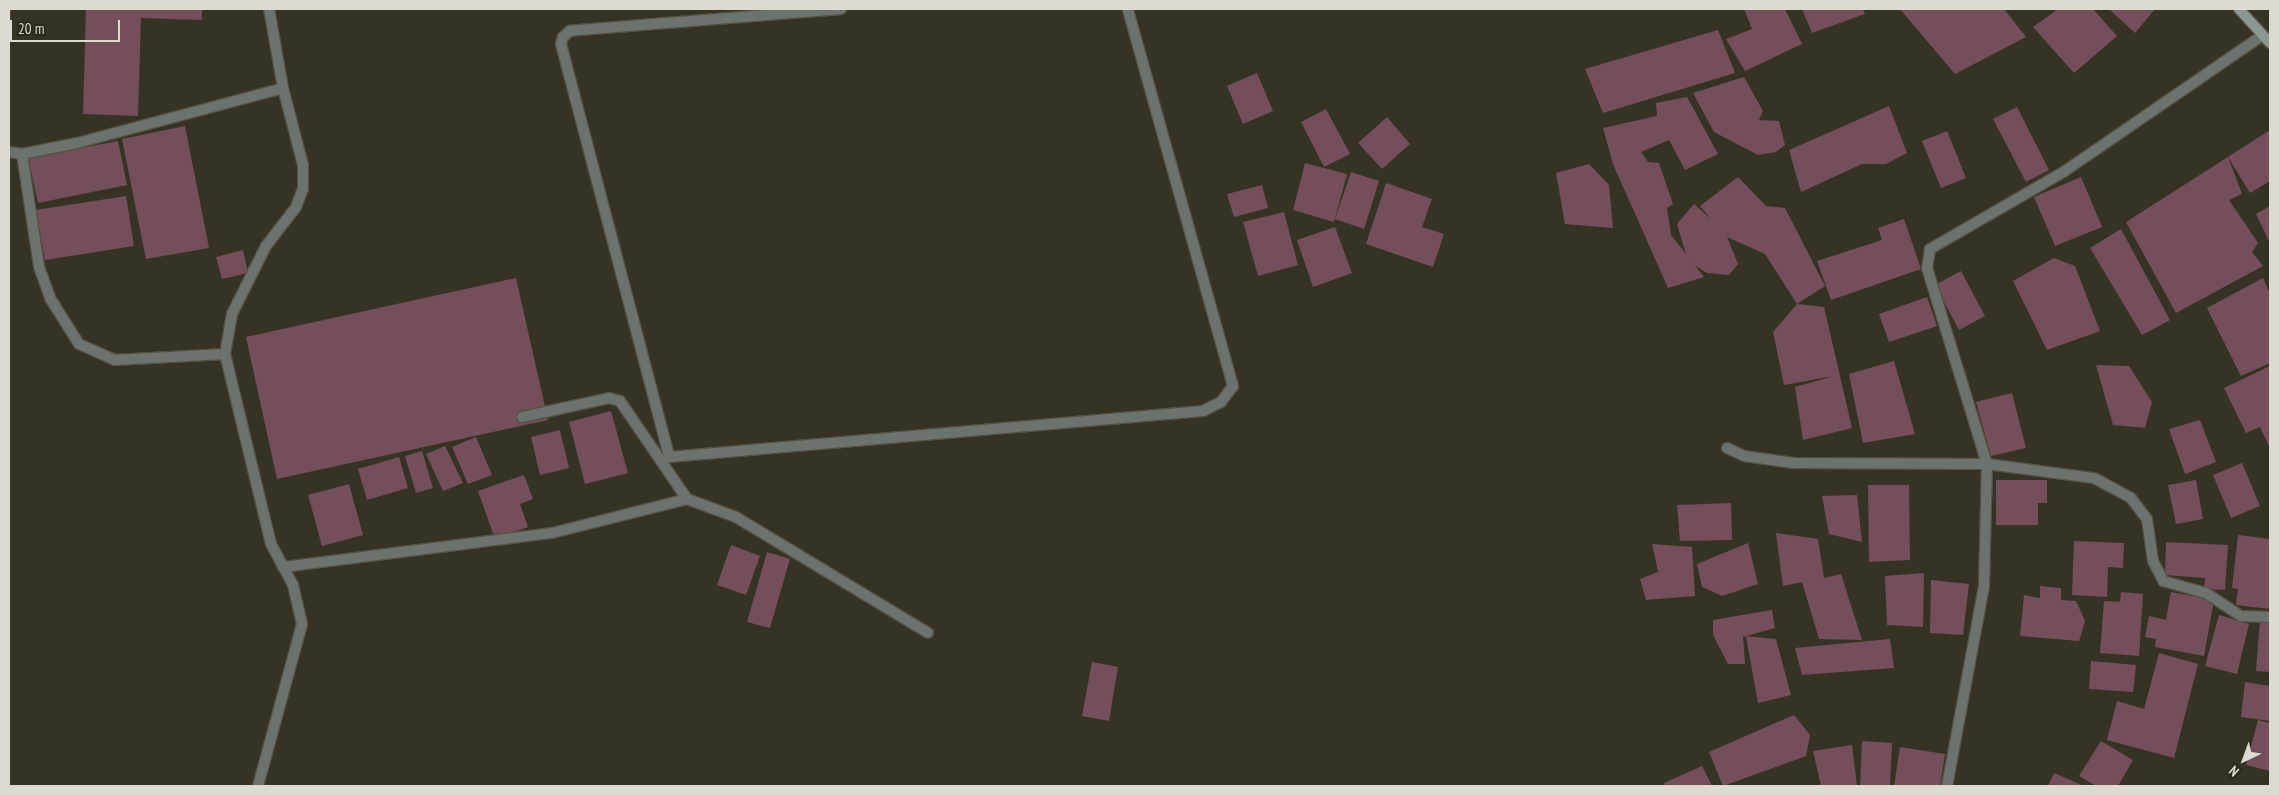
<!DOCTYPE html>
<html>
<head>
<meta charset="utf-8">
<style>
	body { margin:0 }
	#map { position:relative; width:2279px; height:795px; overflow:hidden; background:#373324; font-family:"PT Sans Narrow",sans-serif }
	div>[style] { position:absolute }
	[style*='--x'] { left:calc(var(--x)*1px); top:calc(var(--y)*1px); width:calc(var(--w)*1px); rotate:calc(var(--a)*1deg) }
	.building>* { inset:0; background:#754e5b }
	.roads { filter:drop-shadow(1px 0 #555143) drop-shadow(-1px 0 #555143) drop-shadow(0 1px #555143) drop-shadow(0 -1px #555143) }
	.lane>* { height:10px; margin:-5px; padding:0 5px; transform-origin:5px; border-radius:5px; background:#6c736e }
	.street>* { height:10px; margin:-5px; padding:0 5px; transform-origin:5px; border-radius:5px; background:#6c736e }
	.secondary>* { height:10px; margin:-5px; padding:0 5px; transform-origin:5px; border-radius:5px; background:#8c978f }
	span { translate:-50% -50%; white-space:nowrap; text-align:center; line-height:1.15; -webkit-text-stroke:4px #2d291a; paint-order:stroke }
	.frame { position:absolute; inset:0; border:10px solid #dddad1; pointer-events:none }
	.north { position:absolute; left:2219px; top:735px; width:50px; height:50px; -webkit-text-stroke:4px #2d291a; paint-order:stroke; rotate:222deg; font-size:14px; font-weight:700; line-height:20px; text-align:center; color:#dddad1 }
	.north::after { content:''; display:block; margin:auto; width:18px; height:22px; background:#dddad1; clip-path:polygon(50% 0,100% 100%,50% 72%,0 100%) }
	.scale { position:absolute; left:10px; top:20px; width:110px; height:22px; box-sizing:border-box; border:2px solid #dddad1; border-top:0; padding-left:6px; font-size:15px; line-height:18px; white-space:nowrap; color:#dddad1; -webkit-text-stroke:4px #2d291a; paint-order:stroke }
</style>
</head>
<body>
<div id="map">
	<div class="building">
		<i style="clip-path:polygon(9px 9px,11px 9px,10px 23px,9px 23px)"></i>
		<i style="clip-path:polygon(86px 9px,202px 9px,202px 20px,141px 18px,138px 116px,83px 114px)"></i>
		<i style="clip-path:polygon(1744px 9px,1785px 9px,1802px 44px,1745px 71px,1726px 39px,1752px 29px)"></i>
		<i style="clip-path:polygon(1802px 9px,1863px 9px,1865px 14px,1812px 33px)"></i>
		<i style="clip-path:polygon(1900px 9px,2004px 9px,2026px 37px,1955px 74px)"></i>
		<i style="clip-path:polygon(2058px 9px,2093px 9px,2117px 36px,2074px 73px,2033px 27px)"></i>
		<i style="clip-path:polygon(2109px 9px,2155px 9px,2135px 33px)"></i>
		<i style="clip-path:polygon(1718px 30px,1735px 73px,1603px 113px,1585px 69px)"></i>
		<i style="clip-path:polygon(1257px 73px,1273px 111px,1243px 124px,1227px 86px)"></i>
		<i style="clip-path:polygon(1744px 77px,1763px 111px,1759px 120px,1779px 121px,1785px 145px,1776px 152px,1758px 155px,1714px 132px,1693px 93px)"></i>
		<i style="clip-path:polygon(1687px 97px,1718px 154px,1685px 170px,1669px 140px,1641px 152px,1648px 162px,1659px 163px,1673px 204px,1667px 208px,1671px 235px,1704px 277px,1668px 288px,1613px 164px,1603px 128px,1657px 116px,1656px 103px)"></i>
		<i style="clip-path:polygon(1889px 106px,1907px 153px,1886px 164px,1862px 164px,1801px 192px,1789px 150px)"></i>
		<i style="clip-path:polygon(2017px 107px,2049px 170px,2026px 182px,1993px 119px)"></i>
		<i style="clip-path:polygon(1326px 109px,1350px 154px,1324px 167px,1301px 122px)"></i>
		<i style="clip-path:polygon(1387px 117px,1410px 144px,1382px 169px,1358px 143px)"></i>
		<i style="clip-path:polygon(185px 126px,209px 248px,146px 259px,122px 139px)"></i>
		<i style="clip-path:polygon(2270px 130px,2270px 181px,2250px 193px,2228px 157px)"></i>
		<i style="clip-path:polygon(1947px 131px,1966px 178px,1941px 188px,1922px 141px)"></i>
		<i style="clip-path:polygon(118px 141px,127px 185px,38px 203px,28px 158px)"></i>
		<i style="clip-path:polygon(2228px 157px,2242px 194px,2229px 200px,2258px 243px,2252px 252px,2263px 266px,2176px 313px,2126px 222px)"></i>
		<i style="clip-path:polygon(1305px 163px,1347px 174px,1334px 222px,1293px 210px)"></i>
		<i style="clip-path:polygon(1589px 164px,1609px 185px,1613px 228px,1565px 224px,1556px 173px)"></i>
		<i style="clip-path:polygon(1351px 172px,1379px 181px,1364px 229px,1335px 219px)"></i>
		<i style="clip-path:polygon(1738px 177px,1766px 206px,1785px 208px,1825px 286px,1797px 304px,1765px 254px,1727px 237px,1738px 264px,1729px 275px,1707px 273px,1688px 261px,1677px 224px,1694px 204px,1711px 219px,1700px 206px)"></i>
		<i style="clip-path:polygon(2081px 177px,2102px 227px,2055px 246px,2034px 197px)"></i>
		<i style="clip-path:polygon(1386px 183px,1432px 199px,1422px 227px,1444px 234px,1433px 267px,1366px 244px)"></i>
		<i style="clip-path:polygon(1262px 185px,1268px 208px,1234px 217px,1227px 194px)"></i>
		<i style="clip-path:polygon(126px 196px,134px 246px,45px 260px,36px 210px)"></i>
		<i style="clip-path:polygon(2270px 206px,2270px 243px,2256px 214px)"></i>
		<i style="clip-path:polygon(1284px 212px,1298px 265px,1258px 276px,1243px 222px)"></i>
		<i style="clip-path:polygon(1904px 219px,1921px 269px,1831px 300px,1817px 261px,1882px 240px,1878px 228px)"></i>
		<i style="clip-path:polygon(1335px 227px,1352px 273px,1313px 287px,1297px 240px)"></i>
		<i style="clip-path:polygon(2121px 229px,2170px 320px,2142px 335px,2090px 248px)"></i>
		<i style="clip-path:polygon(243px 250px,248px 273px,222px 279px,216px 257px)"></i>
		<i style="clip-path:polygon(2054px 258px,2075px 266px,2100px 331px,2047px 350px,2013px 281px)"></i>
		<i style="clip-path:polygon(1961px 271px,1985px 316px,1959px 330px,1935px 285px)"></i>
		<i style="clip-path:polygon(516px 278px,548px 420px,277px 479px,246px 337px)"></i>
		<i style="clip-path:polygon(2263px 278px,2270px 294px,2270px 363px,2241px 376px,2207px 308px)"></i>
		<i style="clip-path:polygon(1927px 297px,1937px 326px,1889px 342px,1879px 314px)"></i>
		<i style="clip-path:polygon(1797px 304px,1824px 307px,1852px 428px,1803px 440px,1795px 387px,1834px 376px,1784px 385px,1773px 332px)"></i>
		<i style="clip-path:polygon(1894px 361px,1915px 434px,1863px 443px,1849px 374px)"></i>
		<i style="clip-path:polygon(2096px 365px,2129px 366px,2152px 402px,2145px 428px,2113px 425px)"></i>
		<i style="clip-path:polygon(2270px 366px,2270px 448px,2260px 427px,2246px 433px,2224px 388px)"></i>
		<i style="clip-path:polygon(2012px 393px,2026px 448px,1991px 456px,1976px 402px)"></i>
		<i style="clip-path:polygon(611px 411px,628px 473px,585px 484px,569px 422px)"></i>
		<i style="clip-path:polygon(2200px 420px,2216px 462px,2185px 474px,2169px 429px)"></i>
		<i style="clip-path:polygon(560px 430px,569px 468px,540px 475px,531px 437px)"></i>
		<i style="clip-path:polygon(476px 437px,492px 475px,468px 484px,452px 447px)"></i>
		<i style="clip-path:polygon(445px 446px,463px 483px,443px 491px,426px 454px)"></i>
		<i style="clip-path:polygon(422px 451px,433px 488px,416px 493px,405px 456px)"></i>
		<i style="clip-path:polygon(399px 457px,408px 488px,367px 500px,358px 469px)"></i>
		<i style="clip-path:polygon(2242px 463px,2260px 506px,2231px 518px,2213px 475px)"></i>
		<i style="clip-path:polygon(524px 475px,533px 499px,520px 504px,528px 527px,495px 539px,478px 491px)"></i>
		<i style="clip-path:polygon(1996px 480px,2047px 480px,2047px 503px,2038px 503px,2038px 525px,1996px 525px)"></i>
		<i style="clip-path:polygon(2196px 480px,2203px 519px,2176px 524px,2168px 485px)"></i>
		<i style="clip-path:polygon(349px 484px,363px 535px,322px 546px,308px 495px)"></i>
		<i style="clip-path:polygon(1868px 485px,1909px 485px,1910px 560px,1869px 562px)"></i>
		<i style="clip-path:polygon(1857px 495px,1862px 542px,1829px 534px,1822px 496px)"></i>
		<i style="clip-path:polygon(1731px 503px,1732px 540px,1680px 541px,1677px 505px)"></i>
		<i style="clip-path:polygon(1776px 533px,1818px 539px,1824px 578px,1841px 574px,1862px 640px,1819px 639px,1802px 582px,1783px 586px)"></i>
		<i style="clip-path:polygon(2238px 535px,2270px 539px,2270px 609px,2236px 605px,2238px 589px,2232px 588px)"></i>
		<i style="clip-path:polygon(2074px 541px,2124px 543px,2123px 568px,2108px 567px,2107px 597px,2072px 595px)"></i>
		<i style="clip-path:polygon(2166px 542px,2228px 545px,2225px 590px,2204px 589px,2205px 578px,2165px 575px)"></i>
		<i style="clip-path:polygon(1748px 543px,1758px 584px,1722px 596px,1702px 587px,1697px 564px)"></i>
		<i style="clip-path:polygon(1652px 544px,1692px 547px,1695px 596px,1646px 600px,1640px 579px,1658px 572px)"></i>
		<i style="clip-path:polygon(731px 545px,760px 556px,746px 595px,717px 585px)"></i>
		<i style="clip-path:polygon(767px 552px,790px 559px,770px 628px,747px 622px)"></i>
		<i style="clip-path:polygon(1924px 573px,1923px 627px,1887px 625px,1885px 576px)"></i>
		<i style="clip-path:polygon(1931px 580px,1969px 584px,1963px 635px,1930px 633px)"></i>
		<i style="clip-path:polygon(2040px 586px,2061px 588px,2061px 600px,2076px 601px,2085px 621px,2079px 641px,2020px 636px,2024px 595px,2040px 598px)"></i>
		<i style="clip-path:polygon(2121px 592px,2143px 594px,2139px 656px,2100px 653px,2104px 601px,2120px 602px)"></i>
		<i style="clip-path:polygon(2171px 592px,2214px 600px,2204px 656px,2155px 647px,2156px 639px,2145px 637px,2149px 616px,2166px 620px)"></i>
		<i style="clip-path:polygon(1772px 610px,1775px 628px,1743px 637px,1745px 664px,1728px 664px,1713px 635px,1713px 620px)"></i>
		<i style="clip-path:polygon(2219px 615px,2249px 624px,2237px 674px,2205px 666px)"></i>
		<i style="clip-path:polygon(2260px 620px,2270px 621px,2270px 672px,2256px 671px)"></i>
		<i style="clip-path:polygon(1746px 636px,1776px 639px,1791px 695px,1758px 703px)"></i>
		<i style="clip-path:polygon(1890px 639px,1894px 668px,1802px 675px,1795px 648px)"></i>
		<i style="clip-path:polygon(2159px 653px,2198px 664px,2174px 758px,2107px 740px,2117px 701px,2144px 709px)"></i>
		<i style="clip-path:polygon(2091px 661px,2136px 665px,2133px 692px,2089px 689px)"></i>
		<i style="clip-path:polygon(1092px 662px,1118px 667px,1109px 721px,1082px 716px)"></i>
		<i style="clip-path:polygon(2245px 682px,2270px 686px,2270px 721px,2241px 717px)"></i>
		<i style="clip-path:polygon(1794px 715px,1810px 735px,1806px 756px,1723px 786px,1709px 752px)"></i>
		<i style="clip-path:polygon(2258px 720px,2270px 723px,2270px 771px,2246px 765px)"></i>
		<i style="clip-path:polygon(1862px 741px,1892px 743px,1890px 786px,1860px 786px)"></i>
		<i style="clip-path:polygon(2101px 741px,2133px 760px,2118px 786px,2096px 786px,2079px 776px)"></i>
		<i style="clip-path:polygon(1852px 745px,1857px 786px,1821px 786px,1813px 751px)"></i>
		<i style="clip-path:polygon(1900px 747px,1945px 754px,1940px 786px,1894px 786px)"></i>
		<i style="clip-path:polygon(1702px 766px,1712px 786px,1665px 786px,1664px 783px)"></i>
		<i style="clip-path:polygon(2054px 773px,2084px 786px,2048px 786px)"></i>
	</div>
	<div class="roads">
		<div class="lane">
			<i style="--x:841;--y:9;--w:272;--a:175.4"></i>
			<i style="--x:570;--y:31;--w:9;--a:139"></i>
			<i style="--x:563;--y:37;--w:7;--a:106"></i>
			<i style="--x:561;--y:44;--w:427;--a:75.3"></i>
			<i style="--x:669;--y:457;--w:536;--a:-4.92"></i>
			<i style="--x:1203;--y:411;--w:20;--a:-27"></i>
			<i style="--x:1221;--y:402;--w:20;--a:-53"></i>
			<i style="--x:1233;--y:386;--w:391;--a:-105.6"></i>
		</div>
		<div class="street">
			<i style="--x:9;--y:152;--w:13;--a:9"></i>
			<i style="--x:22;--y:154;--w:56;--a:-11.3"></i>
			<i style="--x:77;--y:143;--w:213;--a:-14.9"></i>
			<i style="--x:22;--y:154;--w:114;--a:81.4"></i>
			<i style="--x:39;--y:267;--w:33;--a:70"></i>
			<i style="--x:50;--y:298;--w:54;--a:57.8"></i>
			<i style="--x:79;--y:344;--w:39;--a:24"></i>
			<i style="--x:115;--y:360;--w:110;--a:-3.1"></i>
			<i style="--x:522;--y:417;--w:89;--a:-12.3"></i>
			<i style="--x:609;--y:398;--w:11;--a:15"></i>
			<i style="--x:620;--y:401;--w:119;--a:55.6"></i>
			<i style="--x:1727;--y:448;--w:19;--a:25"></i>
			<i style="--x:1744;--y:456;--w:50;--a:8"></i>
			<i style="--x:1794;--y:463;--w:193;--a:0.3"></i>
			<i style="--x:1987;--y:464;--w:108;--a:7.5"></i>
			<i style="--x:2094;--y:478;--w:42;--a:28.4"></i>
			<i style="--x:2131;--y:498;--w:26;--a:53"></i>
			<i style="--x:2147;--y:519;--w:42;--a:81.9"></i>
			<i style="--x:2153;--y:561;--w:22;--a:63"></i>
			<i style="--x:2163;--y:581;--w:45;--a:15.6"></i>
			<i style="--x:2206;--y:593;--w:42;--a:33.3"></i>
			<i style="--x:2241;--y:616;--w:29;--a:2"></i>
			<i style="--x:283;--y:567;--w:271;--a:-7.2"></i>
			<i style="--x:552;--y:533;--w:139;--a:-14.1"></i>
			<i style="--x:687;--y:499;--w:52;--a:20.2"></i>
			<i style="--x:736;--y:517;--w:224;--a:31.1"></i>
			<i style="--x:258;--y:786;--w:168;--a:-74.8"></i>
			<i style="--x:302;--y:624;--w:40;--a:-103"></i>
			<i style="--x:293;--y:585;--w:47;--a:-118.2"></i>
			<i style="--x:271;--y:544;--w:195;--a:-103.6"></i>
			<i style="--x:225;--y:354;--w:41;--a:-80.1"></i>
			<i style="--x:232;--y:314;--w:76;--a:-63.4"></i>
			<i style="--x:266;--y:246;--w:49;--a:-52.4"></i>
			<i style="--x:296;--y:207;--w:19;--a:-69"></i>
			<i style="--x:303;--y:189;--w:24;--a:-90"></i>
			<i style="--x:303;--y:165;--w:80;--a:-104.6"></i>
			<i style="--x:283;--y:88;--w:80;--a:-100"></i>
			<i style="--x:1947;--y:786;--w:203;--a:-79.5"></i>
			<i style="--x:1984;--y:586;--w:122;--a:-88.6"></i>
			<i style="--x:1987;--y:464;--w:205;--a:-107"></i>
			<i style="--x:1927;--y:268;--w:19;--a:-81"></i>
			<i style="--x:1930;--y:249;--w:156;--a:-30"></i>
			<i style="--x:2065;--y:171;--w:240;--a:-34.5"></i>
		</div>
		<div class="secondary">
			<i style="--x:2239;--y:9;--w:46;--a:47.6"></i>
		</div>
	</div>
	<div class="frame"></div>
	<div class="north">N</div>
	<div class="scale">20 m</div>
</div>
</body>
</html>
